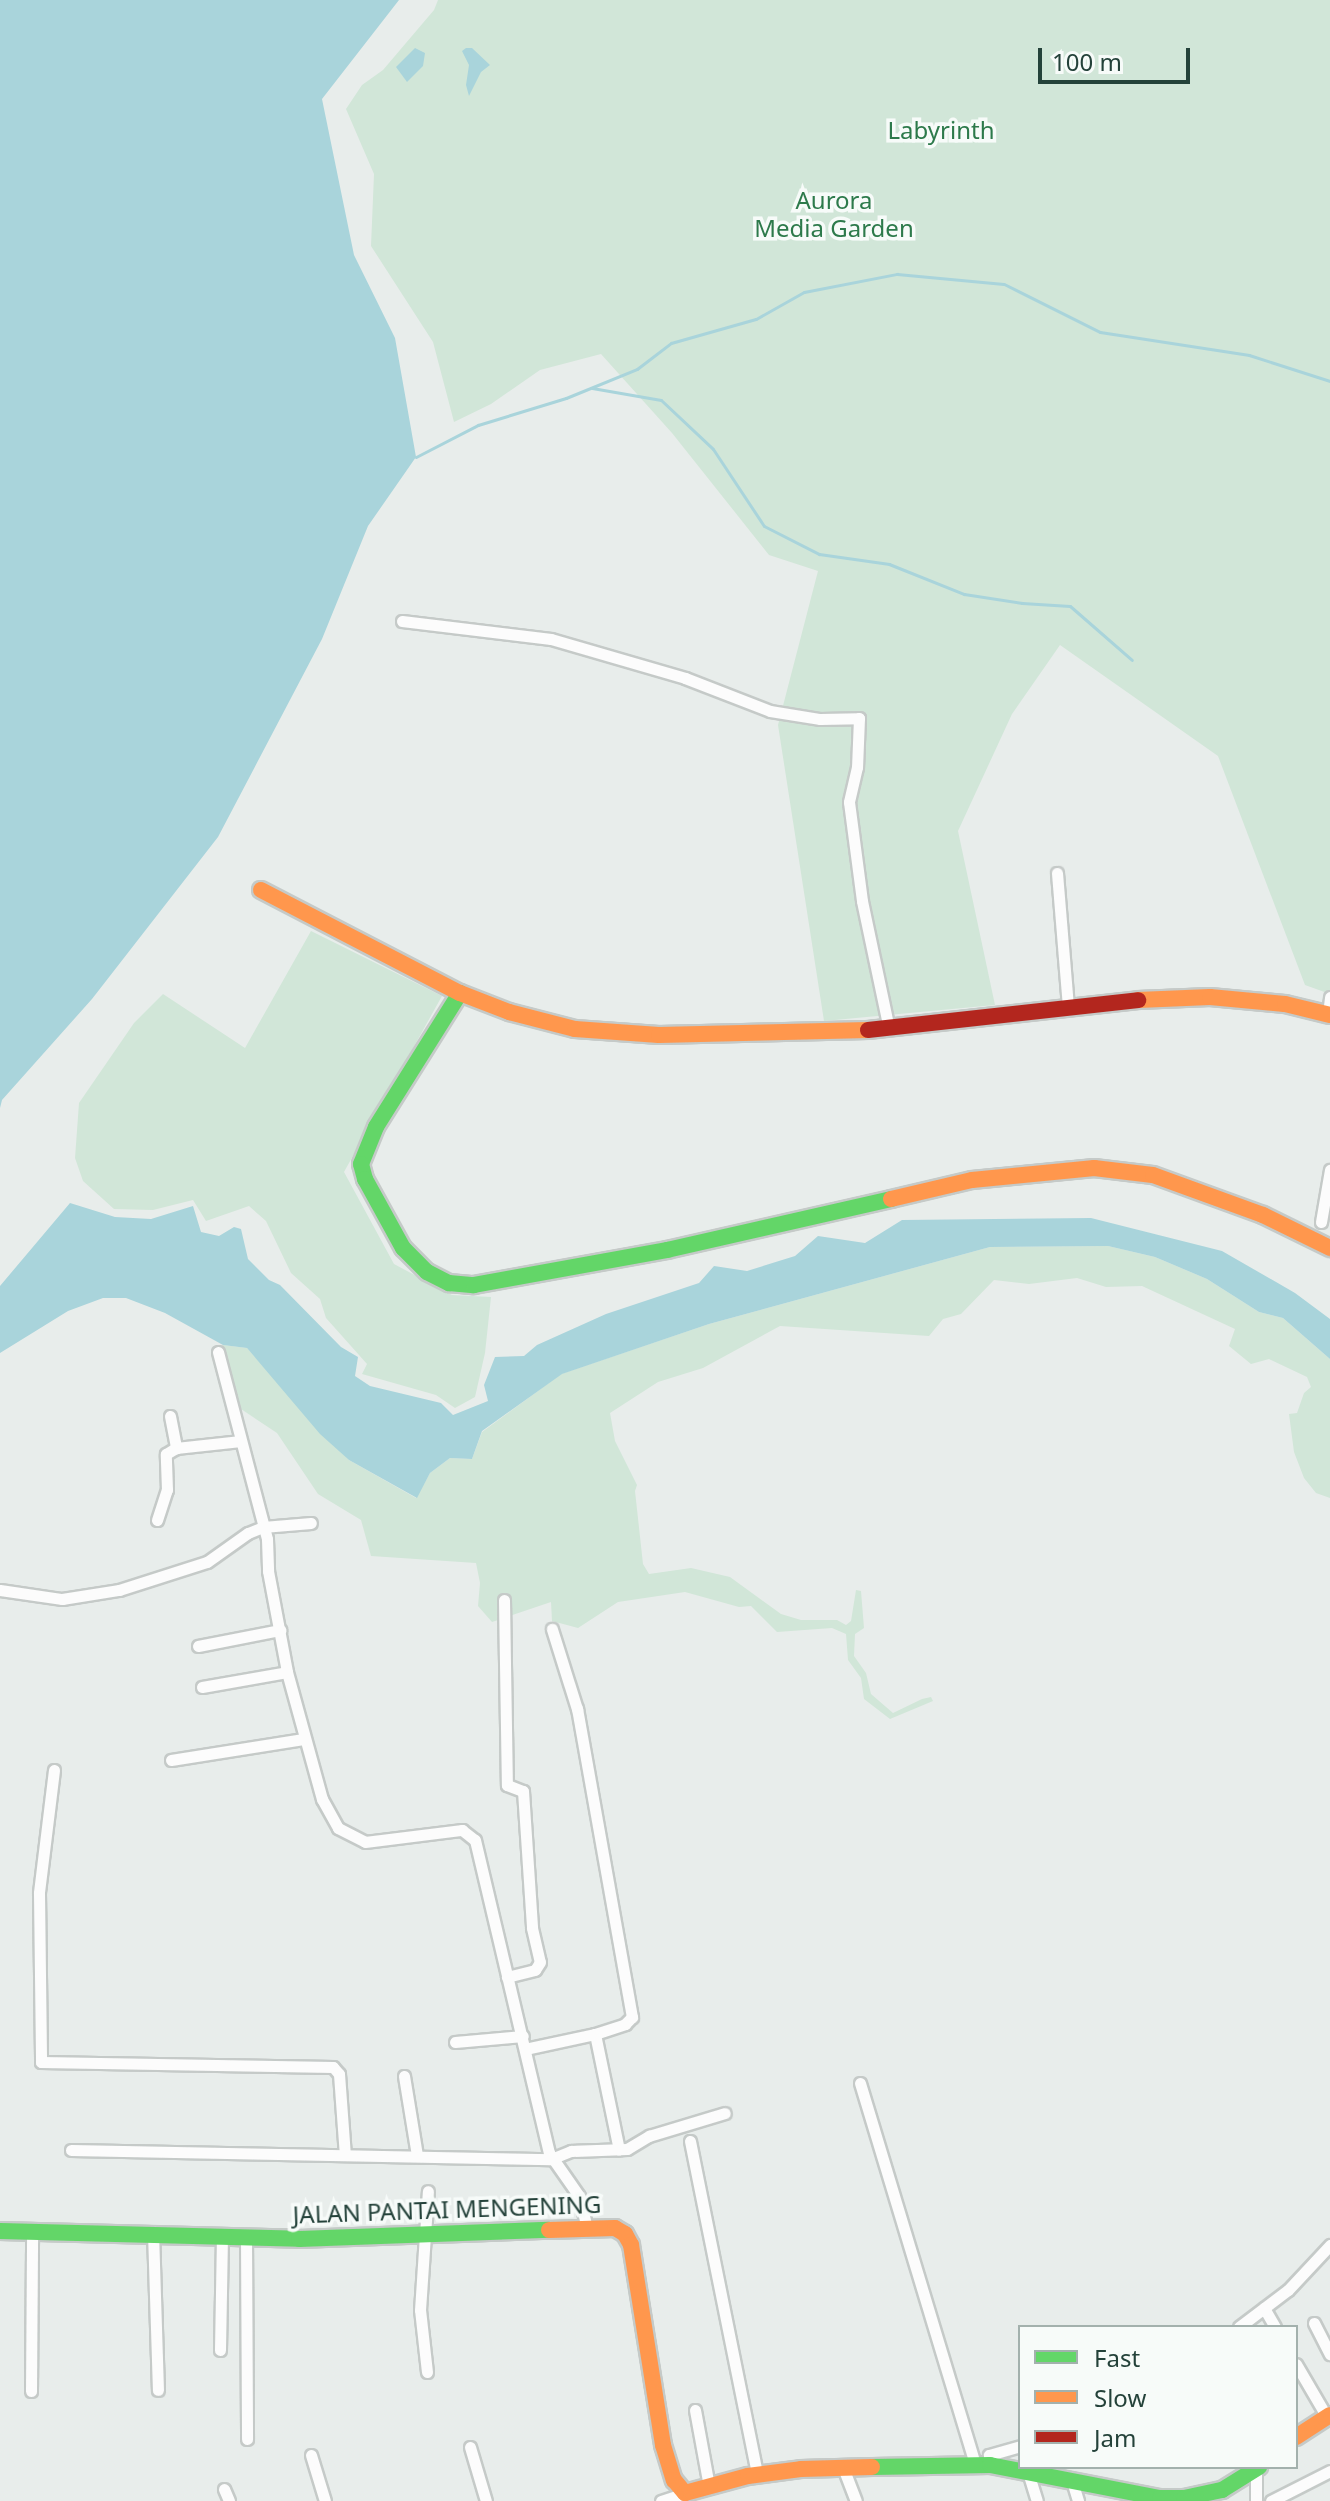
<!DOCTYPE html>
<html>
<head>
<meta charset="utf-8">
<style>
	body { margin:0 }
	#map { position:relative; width:1330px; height:2501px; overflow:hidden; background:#e8edeb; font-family:"Noto Sans",sans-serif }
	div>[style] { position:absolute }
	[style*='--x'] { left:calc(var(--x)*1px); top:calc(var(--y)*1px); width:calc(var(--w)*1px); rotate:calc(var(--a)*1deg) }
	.green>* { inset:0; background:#d1e6d8 }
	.water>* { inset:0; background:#a9d4db }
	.stream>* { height:3px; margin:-1.5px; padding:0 1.5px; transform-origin:1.5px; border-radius:1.5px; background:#a9d4db }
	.roads { filter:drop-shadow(2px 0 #c5cac8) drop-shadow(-2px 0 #c5cac8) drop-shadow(0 2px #c5cac8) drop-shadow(0 -2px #c5cac8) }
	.street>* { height:11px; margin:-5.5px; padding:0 5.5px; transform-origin:5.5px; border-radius:5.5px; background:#fcfcfc }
	.fast>* { height:16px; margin:-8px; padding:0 8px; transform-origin:8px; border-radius:8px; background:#63d668 }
	.slow>* { height:16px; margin:-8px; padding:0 8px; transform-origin:8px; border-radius:8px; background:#ff974d }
	.jam>* { height:16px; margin:-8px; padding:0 8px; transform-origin:8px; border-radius:8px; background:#b3261e }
	span { translate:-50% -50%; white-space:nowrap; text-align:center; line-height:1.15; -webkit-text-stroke:7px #f7fbf9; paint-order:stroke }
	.park-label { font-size:24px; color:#2d7a4b }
	.street-label { font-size:24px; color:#24423a }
	.legend { position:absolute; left:1018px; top:2325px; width:280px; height:144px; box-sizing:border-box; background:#f7fbf9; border:2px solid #a3b1ad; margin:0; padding:10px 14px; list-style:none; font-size:24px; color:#24423a }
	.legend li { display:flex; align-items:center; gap:16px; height:40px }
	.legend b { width:40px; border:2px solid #a3b1ad }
	.scale { position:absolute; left:1038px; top:48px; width:152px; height:36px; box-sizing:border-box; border:4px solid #24423a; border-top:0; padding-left:10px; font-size:24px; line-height:28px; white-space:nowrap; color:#24423a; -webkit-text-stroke:6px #f7fbf9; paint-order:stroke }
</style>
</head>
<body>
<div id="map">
	<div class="green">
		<i style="clip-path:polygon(438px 0,1330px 0,1330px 994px,1305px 985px,1218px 756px,1060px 645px,1012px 714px,958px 831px,995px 1005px,824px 1021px,778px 725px,818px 571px,769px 555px,672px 433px,601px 354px,540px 370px,491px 404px,454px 422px,433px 342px,371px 246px,374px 174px,346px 109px,362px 85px,383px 70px,434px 10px)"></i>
		<i style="clip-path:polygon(311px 931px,442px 996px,344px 1172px,394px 1264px,452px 1295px,491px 1297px,485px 1353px,475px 1397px,455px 1408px,436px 1395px,362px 1374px,367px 1364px,326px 1318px,320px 1299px,291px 1273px,266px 1221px,249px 1206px,206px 1221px,193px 1200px,153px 1210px,114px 1209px,83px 1181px,75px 1158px,79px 1103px,134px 1023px,163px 994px,245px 1048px)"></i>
		<i style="clip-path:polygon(1108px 1246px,1155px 1257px,1207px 1279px,1259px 1312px,1283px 1318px,1330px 1359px,1330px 1498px,1316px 1493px,1304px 1478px,1294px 1452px,1289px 1414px,1297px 1413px,1304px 1393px,1311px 1387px,1307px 1377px,1269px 1359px,1251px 1364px,1229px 1346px,1235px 1329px,1142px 1286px,1106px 1287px,1077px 1278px,1029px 1284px,994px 1280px,961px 1314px,943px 1319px,929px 1336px,780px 1326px,703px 1368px,658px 1382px,610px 1413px,615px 1441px,637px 1485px,635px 1491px,643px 1564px,649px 1574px,691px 1568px,730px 1577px,781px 1614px,801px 1620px,837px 1620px,846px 1625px,851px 1621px,856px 1590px,861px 1591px,864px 1628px,855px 1634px,854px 1656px,866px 1673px,871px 1694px,893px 1713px,922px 1699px,931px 1697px,933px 1701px,890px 1719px,864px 1699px,861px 1678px,848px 1660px,846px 1634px,832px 1628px,777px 1632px,751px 1606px,739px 1607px,685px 1592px,618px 1602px,578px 1628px,552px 1621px,551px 1602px,492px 1622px,478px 1606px,480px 1583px,476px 1563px,371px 1556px,361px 1520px,318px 1494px,277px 1433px,223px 1397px,213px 1350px,223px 1345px,247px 1348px,349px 1460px,416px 1498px,430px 1473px,450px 1458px,472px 1459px,482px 1432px,561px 1374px,709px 1324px,990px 1247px)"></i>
	</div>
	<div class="water">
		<i style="clip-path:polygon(0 0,399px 0,322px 99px,354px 255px,395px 338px,416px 457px,368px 526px,322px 639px,218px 837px,92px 999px,2px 1100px,0 1108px)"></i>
		<i style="clip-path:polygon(415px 48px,425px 53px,423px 66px,407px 82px,396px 67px)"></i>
		<i style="clip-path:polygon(466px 48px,472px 48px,490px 65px,481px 72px,469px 96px,466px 85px,469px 65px,462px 51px)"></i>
		<i style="clip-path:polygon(70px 1203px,115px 1217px,151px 1219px,193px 1206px,201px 1232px,219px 1236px,234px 1227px,241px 1229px,248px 1259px,269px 1280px,280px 1285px,341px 1347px,358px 1357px,355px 1376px,370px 1386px,441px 1403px,453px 1415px,488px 1401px,484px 1385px,495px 1357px,524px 1356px,537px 1345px,606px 1314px,699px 1283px,714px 1266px,747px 1271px,795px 1256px,818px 1236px,865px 1243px,902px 1220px,1091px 1218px,1222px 1251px,1295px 1293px,1330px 1319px,1330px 1359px,1283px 1318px,1259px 1312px,1207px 1279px,1155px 1257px,1108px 1246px,990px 1247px,709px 1324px,562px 1374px,482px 1431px,472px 1459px,450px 1458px,430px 1473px,417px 1498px,349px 1460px,320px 1434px,247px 1348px,223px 1345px,165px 1313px,126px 1298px,103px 1298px,68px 1311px,0 1353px,0 1286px)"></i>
	</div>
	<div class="stream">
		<i style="--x:592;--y:388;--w:70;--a:9.9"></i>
		<i style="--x:661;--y:400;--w:71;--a:43.3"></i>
		<i style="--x:713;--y:449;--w:92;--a:56.5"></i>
		<i style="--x:764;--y:526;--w:62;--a:27"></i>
		<i style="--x:819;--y:554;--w:71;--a:8.1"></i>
		<i style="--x:889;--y:564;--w:81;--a:21.8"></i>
		<i style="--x:964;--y:594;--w:59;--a:8.8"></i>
		<i style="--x:1022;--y:603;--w:48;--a:3.6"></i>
		<i style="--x:1070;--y:606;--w:82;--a:41.1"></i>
		<i style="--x:416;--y:457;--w:70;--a:-27.3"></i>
		<i style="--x:478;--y:425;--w:92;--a:-17.1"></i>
		<i style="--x:566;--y:398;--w:77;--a:-22.2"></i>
		<i style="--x:637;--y:369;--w:43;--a:-37.4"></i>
		<i style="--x:671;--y:343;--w:88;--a:-15.8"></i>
		<i style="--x:756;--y:319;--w:55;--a:-29.4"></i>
		<i style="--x:804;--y:292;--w:95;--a:-11"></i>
		<i style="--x:897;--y:274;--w:107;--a:5.3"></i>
		<i style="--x:1004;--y:284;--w:107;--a:26.6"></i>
		<i style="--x:1100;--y:332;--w:151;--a:8.8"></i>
		<i style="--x:1249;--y:355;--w:85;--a:17.8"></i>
	</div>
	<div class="roads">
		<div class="street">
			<i style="--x:402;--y:621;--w:150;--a:6.9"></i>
			<i style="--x:551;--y:639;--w:140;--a:16.2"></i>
			<i style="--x:685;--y:678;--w:91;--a:21.2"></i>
			<i style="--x:770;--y:711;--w:51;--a:9.1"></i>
			<i style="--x:820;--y:719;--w:39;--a:-1"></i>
			<i style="--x:859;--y:718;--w:49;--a:92.3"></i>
			<i style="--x:857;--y:767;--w:36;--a:103"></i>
			<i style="--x:849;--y:802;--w:100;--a:82.5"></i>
			<i style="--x:862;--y:901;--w:131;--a:78.1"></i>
			<i style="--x:1057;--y:873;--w:135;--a:85.3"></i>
			<i style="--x:1328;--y:1014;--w:17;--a:-83"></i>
			<i style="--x:1321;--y:1222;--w:53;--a:-80.2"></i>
			<i style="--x:218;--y:1352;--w:193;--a:75.3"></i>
			<i style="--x:267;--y:1539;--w:32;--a:88"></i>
			<i style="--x:268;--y:1571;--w:103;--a:79.3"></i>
			<i style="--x:287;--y:1672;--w:132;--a:74.6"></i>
			<i style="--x:322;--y:1799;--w:33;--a:61"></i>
			<i style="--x:338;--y:1828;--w:30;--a:27"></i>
			<i style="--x:365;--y:1842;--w:98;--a:-7.1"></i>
			<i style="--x:462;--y:1830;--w:16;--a:38"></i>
			<i style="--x:475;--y:1840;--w:322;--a:76.7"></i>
			<i style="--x:549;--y:2153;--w:52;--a:55.1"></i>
			<i style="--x:579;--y:2196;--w:33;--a:76"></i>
			<i style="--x:170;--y:1416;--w:33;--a:79"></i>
			<i style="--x:157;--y:1520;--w:32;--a:-72"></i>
			<i style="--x:167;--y:1490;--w:36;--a:-92"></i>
			<i style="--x:166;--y:1454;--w:12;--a:-31"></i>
			<i style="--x:176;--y:1448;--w:65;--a:-6.1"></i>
			<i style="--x:0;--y:1590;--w:63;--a:8.3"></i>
			<i style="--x:62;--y:1599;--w:58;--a:-9"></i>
			<i style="--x:119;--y:1590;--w:92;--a:-17.7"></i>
			<i style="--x:207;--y:1562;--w:50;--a:-35.3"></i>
			<i style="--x:248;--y:1533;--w:16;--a:-22"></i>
			<i style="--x:263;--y:1527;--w:48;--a:-4.8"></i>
			<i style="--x:504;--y:1600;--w:185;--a:89.1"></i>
			<i style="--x:507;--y:1785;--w:17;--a:21"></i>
			<i style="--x:523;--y:1791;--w:137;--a:86.2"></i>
			<i style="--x:532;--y:1928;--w:35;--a:77"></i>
			<i style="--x:540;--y:1962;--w:9;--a:122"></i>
			<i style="--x:535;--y:1970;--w:29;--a:166"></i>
			<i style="--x:198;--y:1646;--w:84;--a:-11"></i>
			<i style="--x:202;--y:1687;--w:86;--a:-10"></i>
			<i style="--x:171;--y:1760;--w:134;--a:-9"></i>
			<i style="--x:54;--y:1770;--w:124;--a:97"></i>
			<i style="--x:39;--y:1893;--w:169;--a:89.3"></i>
			<i style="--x:41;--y:2062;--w:292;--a:1"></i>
			<i style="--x:333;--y:2067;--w:9;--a:49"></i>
			<i style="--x:339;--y:2074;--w:81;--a:85.8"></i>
			<i style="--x:595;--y:2034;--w:118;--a:78.3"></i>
			<i style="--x:455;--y:2042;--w:68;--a:-5"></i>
			<i style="--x:525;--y:2049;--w:72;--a:-12.1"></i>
			<i style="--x:595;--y:2034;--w:32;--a:-18"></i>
			<i style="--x:625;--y:2024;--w:10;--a:-45"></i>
			<i style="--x:632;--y:2017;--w:313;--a:-100.1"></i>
			<i style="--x:577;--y:1709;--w:84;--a:-107.4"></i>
			<i style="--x:404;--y:2076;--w:80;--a:80.7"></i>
			<i style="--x:860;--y:2083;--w:399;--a:73.2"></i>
			<i style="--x:690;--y:2141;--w:340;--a:78.6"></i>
			<i style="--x:71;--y:2150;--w:480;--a:1.1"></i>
			<i style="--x:551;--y:2159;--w:22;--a:-22"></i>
			<i style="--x:571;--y:2151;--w:56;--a:-2"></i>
			<i style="--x:627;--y:2149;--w:26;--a:-31"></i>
			<i style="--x:649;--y:2136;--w:79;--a:-16.8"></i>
			<i style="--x:153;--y:2232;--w:158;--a:88.2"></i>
			<i style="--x:246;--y:2237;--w:202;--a:89.7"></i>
			<i style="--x:1264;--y:2308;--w:22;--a:60"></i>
			<i style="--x:1314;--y:2323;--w:35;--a:63"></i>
			<i style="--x:1239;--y:2327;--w:61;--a:-37.1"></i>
			<i style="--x:1288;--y:2290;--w:62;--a:-47"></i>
			<i style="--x:220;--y:2350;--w:113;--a:-89"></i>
			<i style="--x:1296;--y:2364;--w:61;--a:59.7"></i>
			<i style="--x:427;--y:2372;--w:62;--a:-96.4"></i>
			<i style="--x:420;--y:2310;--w:119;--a:-86.2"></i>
			<i style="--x:31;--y:2391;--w:159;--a:-89.6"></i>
			<i style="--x:695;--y:2410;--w:77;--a:79.6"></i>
			<i style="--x:470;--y:2447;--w:56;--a:73.5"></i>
			<i style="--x:311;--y:2455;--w:48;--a:73.1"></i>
			<i style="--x:990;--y:2465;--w:10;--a:-96"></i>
			<i style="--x:989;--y:2455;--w:32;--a:-16"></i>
			<i style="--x:844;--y:2470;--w:33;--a:69"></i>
			<i style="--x:1028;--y:2472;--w:30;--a:73"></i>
			<i style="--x:1072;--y:2481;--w:21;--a:73"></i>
			<i style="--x:224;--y:2489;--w:13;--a:67"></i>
			<i style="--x:661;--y:2501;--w:25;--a:-18"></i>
			<i style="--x:1256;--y:2501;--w:32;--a:-90"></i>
			<i style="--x:1271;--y:2501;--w:66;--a:-27"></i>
		</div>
		<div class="fast">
			<i style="--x:460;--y:993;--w:158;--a:122.1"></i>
			<i style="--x:376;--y:1127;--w:40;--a:112"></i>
			<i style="--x:361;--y:1164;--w:16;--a:75"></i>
			<i style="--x:365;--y:1179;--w:79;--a:61.2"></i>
			<i style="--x:403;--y:1248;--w:34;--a:45"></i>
			<i style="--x:427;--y:1272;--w:25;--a:27"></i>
			<i style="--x:449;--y:1283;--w:25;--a:5"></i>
			<i style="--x:474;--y:1285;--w:196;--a:-10.3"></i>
			<i style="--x:667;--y:1250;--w:230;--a:-12.8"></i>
			<i style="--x:0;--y:2231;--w:299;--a:1.5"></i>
			<i style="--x:299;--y:2239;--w:250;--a:-2.1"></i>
			<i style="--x:872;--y:2467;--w:118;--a:-1"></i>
			<i style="--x:990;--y:2465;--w:173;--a:11"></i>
			<i style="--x:1160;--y:2498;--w:24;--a:0"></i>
			<i style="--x:1184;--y:2498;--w:39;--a:-12"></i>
			<i style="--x:1222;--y:2490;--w:44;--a:-31.9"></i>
		</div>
		<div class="slow">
			<i style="--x:261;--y:890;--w:224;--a:27.4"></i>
			<i style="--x:460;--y:993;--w:53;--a:21.2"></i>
			<i style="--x:509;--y:1012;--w:68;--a:14.4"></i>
			<i style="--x:575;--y:1029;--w:84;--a:4.1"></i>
			<i style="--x:659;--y:1035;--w:209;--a:-1.4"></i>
			<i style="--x:1138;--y:1000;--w:72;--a:-2.4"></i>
			<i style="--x:1210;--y:997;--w:75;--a:5.3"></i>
			<i style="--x:1285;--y:1004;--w:46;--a:13.7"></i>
			<i style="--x:891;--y:1199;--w:83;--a:-13.2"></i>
			<i style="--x:972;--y:1180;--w:123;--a:-5.6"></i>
			<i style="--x:1094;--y:1168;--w:59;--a:6.8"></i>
			<i style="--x:1153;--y:1175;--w:117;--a:20"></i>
			<i style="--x:1263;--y:1215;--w:75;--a:26.2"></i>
			<i style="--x:549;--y:2230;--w:66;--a:-1.7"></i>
			<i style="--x:615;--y:2228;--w:12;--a:31"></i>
			<i style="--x:625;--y:2234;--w:13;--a:61"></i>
			<i style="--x:631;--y:2245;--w:203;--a:80.9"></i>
			<i style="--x:663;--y:2445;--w:37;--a:73"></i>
			<i style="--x:674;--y:2480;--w:17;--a:50"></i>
			<i style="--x:685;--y:2493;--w:65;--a:-15.1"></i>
			<i style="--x:748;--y:2476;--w:53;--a:-7.5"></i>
			<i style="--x:801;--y:2469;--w:71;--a:-1.6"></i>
			<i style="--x:1296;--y:2437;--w:40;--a:-32.9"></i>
		</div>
		<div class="jam">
			<i style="--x:868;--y:1030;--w:272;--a:-6.3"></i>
		</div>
	</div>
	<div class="park-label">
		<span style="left:941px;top:130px">Labyrinth</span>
		<span style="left:834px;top:214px">Aurora<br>Media Garden</span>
	</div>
	<div class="street-label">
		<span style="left:447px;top:2209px;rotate:-2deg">JALAN PANTAI MENGENING</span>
	</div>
	<ul class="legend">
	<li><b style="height:10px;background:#63d668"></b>Fast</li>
	<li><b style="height:10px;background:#ff974d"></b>Slow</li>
	<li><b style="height:10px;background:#b3261e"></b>Jam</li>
	</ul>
	<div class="scale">100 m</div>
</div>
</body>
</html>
